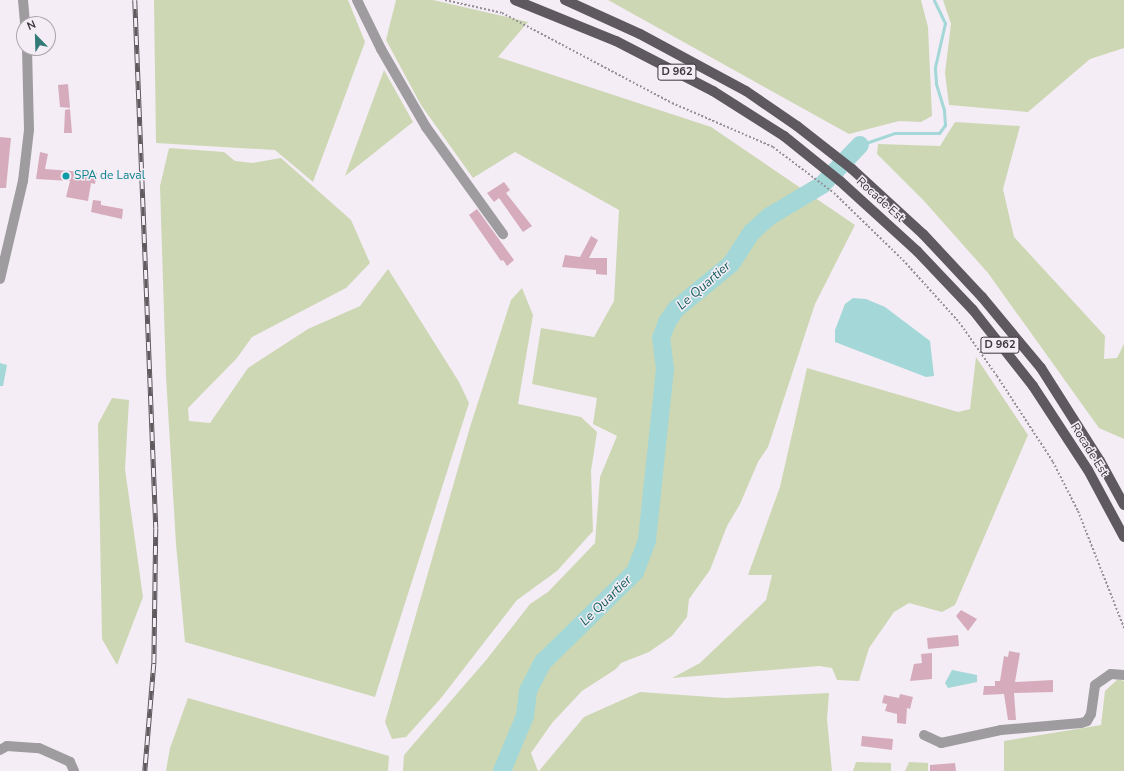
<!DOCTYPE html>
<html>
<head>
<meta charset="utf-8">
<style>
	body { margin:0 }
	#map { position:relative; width:1124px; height:771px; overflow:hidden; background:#f4edf5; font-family:"Nunito Sans",sans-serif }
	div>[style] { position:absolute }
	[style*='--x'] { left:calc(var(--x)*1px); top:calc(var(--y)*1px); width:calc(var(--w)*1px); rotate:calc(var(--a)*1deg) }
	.green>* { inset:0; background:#cdd7b4 }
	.water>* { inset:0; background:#a3d7d8 }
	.stream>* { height:3px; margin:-1.5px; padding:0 1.5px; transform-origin:1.5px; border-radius:1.5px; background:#a3d7d8 }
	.river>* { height:18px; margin:-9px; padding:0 9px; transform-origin:9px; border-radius:9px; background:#a3d7d8 }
	.building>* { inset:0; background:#d6acbc }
	.path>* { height:2px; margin-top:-1px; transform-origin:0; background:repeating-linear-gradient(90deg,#969197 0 2px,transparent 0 4px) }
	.minor>* { height:10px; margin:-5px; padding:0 5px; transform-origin:5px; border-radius:5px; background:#9f9ca0 }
	.major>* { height:10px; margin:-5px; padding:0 5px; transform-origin:5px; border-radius:5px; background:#5d595f }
	.rail>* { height:4.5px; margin-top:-2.25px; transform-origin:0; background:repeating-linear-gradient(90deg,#f4edf5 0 9px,#5e5a5e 0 18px); box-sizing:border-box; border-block:1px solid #5e5a5e }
	.dots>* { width:11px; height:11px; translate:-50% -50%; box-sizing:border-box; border:2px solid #f4edf5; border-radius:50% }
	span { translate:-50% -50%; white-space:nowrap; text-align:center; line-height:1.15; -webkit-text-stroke:3px #f4edf5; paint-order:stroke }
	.shield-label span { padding:1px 3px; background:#f4edf5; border:1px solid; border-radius:3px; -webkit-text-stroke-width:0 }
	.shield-label { font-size:11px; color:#3b383b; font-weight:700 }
	.culture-label { font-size:12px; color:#0d838f }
	.left { translate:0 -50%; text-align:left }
	.street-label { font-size:12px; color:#3b383b }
	.water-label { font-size:13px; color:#145c5e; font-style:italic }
	.north { position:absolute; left:16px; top:16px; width:40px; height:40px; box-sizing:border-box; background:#f4edf5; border:1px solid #aaa5ab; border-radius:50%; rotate:337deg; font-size:11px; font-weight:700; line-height:16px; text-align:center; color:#3b383b }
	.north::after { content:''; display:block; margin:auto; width:14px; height:18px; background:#327a76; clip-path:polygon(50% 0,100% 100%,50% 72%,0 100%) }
</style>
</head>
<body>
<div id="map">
	<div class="green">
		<i style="clip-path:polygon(154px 0,348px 0,365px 42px,313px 182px,275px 150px,156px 143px)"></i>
		<i style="clip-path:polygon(396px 0,433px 0,528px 22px,498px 57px,711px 127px,855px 225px,815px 304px,768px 447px,758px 462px,740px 504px,727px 526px,710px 570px,689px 599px,687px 617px,672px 636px,649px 652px,621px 663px,616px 669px,582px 691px,552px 723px,531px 753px,538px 771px,403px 771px,404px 755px,487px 659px,530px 604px,548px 592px,595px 543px,600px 477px,617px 436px,593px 424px,597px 398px,532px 384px,541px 328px,594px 337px,614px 301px,619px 210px,515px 152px,473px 178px,421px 105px,386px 40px)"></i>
		<i style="clip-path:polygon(608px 0,921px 0,928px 27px,932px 116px,921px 122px,899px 121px,849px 134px)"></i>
		<i style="clip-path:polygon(943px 0,1124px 0,1124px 48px,1090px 59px,1028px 112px,949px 105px,945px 73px,951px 24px)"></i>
		<i style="clip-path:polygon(384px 70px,413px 122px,345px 176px)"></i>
		<i style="clip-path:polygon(955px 122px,1020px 126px,1003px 189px,1014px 237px,1105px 336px,1104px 359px,1117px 358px,1124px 344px,1124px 439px,1099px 428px,988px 273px,925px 202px,877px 154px,878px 144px,940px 146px)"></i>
		<i style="clip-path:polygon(169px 148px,224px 152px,235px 161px,253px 163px,281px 158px,351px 220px,370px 263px,346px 288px,252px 337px,237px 358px,188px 408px,189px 421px,210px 423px,248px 368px,308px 329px,360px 306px,388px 269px,459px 382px,469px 403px,375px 697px,185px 642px,176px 544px,166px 376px,160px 186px)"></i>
		<i style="clip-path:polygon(522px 288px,533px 315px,518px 404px,581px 417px,597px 432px,591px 471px,593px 531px,557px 571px,517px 600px,441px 698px,406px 737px,392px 739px,385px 722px,470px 427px,511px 300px)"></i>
		<i style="clip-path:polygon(976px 357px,1028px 435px,955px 605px,942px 612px,909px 603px,894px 612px,869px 648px,859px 681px,837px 680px,832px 668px,819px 666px,672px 678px,700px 663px,766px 600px,772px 575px,748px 575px,780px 487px,807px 368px,958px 412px,970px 409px)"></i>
		<i style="clip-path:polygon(112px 398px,129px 400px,125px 469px,143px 597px,117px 665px,102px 639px,98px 424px)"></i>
		<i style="clip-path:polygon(1118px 679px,1124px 681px,1124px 771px,1004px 771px,1004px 741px,1101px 725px,1105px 691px)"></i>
		<i style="clip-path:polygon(640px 692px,725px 698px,829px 693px,827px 719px,832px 771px,539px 771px,584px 717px)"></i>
		<i style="clip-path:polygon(188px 698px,389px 756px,388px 771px,166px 771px,170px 748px)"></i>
		<i style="clip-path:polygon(856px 762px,891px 763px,891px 771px,853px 771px)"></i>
		<i style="clip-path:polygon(909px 762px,928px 763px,928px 771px,905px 771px)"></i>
	</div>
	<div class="water">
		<i style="clip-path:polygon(853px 298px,866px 299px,885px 307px,930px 341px,934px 376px,926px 377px,835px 342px,835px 330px,845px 304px)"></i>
		<i style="clip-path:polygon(0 363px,7px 365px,3px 386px,0 386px)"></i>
		<i style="clip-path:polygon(952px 670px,977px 675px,977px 682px,948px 688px,945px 683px)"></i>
	</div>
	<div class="stream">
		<i style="--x:860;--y:145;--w:37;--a:-19"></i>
		<i style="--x:895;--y:133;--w:44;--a:0"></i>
		<i style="--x:939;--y:133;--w:10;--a:-53"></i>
		<i style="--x:945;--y:125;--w:15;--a:-94"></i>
		<i style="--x:944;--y:110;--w:28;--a:-107"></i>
		<i style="--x:936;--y:83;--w:16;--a:-94"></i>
		<i style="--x:935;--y:67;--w:45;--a:-77.2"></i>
		<i style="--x:945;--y:23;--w:25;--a:-116"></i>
	</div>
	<div class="river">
		<i style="--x:502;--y:771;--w:60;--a:-67.3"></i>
		<i style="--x:525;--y:716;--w:25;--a:-83"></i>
		<i style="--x:528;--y:691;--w:33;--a:-63"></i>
		<i style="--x:543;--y:662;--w:129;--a:-44.4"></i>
		<i style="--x:635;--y:572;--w:34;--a:-69"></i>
		<i style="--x:647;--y:540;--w:172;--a:-84"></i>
		<i style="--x:665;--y:369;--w:31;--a:-97"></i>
		<i style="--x:661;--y:338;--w:17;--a:-69"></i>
		<i style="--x:667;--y:322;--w:16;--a:-55"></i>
		<i style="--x:676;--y:309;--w:71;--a:-39.3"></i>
		<i style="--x:731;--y:264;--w:38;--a:-57"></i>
		<i style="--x:752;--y:232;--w:24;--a:-42"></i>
		<i style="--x:770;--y:216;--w:61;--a:-30.8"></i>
		<i style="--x:822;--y:185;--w:55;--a:-46.5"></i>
	</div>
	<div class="building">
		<i style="clip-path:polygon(68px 84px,70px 108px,60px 107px,58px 85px)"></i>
		<i style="clip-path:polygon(70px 109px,72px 133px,64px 133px,65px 110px)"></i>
		<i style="clip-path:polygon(0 137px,11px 138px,6px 188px,0 188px)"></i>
		<i style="clip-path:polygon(40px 152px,48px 154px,45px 169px,97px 173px,95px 184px,91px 183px,88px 201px,66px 197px,70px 181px,36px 179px)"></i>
		<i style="clip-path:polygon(504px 182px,510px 190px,506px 193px,532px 226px,523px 232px,499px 198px,494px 202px,487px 193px)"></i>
		<i style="clip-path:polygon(93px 200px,101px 201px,101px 205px,123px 209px,122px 219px,91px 212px)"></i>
		<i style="clip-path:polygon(477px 209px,514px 260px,507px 266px,503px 260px,501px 261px,469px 215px)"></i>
		<i style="clip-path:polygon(591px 236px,598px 240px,589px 258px,607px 258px,607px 275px,596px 274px,596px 270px,562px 267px,565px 255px,580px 257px)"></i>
		<i style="clip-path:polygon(961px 610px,977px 619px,968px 631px,956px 616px)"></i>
		<i style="clip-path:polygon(958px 635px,959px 646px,928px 649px,927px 638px)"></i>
		<i style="clip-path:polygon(1009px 651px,1020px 653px,1015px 682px,1053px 680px,1053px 692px,1014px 693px,1016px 720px,1008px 720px,1004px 694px,983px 695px,984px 686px,995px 686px,995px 681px,1000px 681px,1004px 656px,1008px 657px)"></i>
		<i style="clip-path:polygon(932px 653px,932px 679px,910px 681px,914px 664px,922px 663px,921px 654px)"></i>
		<i style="clip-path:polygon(900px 694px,913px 697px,910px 709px,907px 708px,906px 724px,897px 723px,897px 714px,885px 711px,887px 704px,882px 703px,884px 695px,899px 698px)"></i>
		<i style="clip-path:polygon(862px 736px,893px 739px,892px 750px,861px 746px)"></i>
		<i style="clip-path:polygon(955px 763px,956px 771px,930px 771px,930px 765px)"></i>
	</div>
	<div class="path">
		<i style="--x:445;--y:0;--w:58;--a:12.8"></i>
		<i style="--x:502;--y:13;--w:192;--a:27.9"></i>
		<i style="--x:672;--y:103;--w:110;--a:23.5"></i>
		<i style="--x:773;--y:147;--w:76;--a:37"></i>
		<i style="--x:834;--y:193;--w:96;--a:44.2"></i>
		<i style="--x:903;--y:260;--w:84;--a:47.9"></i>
		<i style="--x:959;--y:322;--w:66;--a:54.9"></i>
		<i style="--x:997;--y:376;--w:103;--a:56.9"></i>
		<i style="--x:1053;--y:462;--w:55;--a:63"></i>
		<i style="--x:1078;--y:511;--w:126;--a:68.5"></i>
	</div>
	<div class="minor">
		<i style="--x:23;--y:0;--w:24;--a:85"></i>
		<i style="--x:357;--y:0;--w:55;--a:63.9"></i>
		<i style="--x:381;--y:49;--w:90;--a:60"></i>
		<i style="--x:426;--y:127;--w:132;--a:54.3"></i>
		<i style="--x:0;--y:279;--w:101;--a:-76.8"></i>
		<i style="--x:23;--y:181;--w:51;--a:-83.3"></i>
		<i style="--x:29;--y:130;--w:82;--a:-91.4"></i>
		<i style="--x:924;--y:735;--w:19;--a:25"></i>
		<i style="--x:941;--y:743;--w:61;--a:-12.2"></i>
		<i style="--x:1001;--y:730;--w:80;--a:-5"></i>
		<i style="--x:1081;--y:723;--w:6;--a:-18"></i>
		<i style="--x:1087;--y:721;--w:8;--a:-60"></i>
		<i style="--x:1091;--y:714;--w:29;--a:-82"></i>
		<i style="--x:1095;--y:685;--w:19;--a:-35"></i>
		<i style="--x:1111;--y:674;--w:13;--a:4"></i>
		<i style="--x:0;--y:750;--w:8;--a:-30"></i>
		<i style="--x:7;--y:746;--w:32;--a:4"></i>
		<i style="--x:39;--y:748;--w:34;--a:24"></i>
		<i style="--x:70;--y:762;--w:10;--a:66"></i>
	</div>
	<div class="major">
		<i style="--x:515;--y:0;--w:109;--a:22.1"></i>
		<i style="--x:616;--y:41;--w:109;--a:27.3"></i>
		<i style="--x:713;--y:91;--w:84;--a:32.4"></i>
		<i style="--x:784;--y:136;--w:72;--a:38.8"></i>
		<i style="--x:840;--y:181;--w:104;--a:42.3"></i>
		<i style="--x:917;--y:251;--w:81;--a:46.5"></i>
		<i style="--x:973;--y:310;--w:97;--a:51.7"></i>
		<i style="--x:1033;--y:386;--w:100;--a:56.8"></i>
		<i style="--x:1088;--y:470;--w:76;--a:61.8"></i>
		<i style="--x:565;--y:0;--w:82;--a:24.4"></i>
		<i style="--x:640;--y:34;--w:120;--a:28.3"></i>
		<i style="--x:746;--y:91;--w:62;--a:34.5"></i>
		<i style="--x:797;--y:126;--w:70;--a:38"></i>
		<i style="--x:852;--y:169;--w:96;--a:42.5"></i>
		<i style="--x:923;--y:234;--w:86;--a:46.9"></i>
		<i style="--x:982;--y:297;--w:92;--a:50.3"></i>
		<i style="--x:1041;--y:368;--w:110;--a:57.6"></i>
		<i style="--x:1100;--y:461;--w:50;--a:61.4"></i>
	</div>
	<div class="rail">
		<i style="--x:135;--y:0;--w:528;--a:87.72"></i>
		<i style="--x:156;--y:528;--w:136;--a:90.8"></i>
		<i style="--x:154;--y:664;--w:107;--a:94.8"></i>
	</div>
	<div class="dots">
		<i style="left:66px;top:176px;background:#0f9aa8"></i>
	</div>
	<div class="shield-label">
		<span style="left:677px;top:72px">D 962</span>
		<span style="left:1000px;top:345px">D 962</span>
	</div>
	<div class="culture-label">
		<span class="left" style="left:74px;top:176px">SPA de Laval</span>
	</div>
	<div class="street-label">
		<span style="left:880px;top:200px;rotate:42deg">Rocade Est</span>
		<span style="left:1089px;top:450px;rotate:58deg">Rocade Est</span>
	</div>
	<div class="water-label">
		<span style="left:704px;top:286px;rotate:-41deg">Le Quartier</span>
		<span style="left:606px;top:601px;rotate:-44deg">Le Quartier</span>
	</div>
	<div class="north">N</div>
</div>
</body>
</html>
